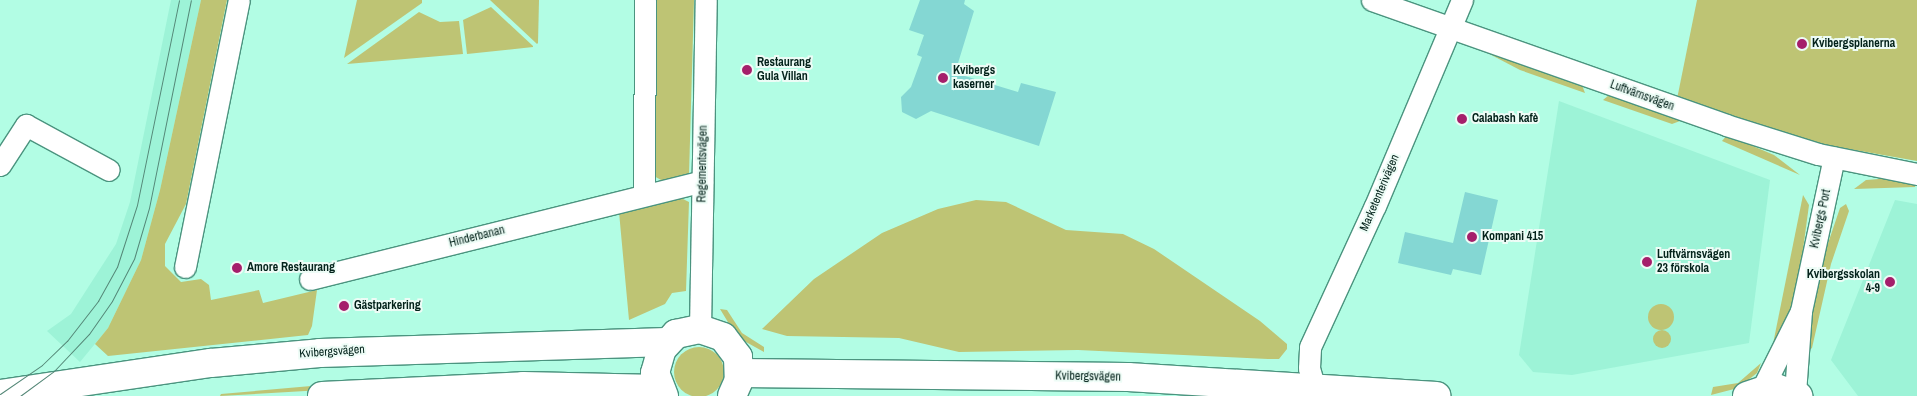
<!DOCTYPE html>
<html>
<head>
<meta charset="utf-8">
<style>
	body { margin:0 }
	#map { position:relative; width:1917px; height:396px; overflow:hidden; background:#b2fde4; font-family:"Archivo Narrow",sans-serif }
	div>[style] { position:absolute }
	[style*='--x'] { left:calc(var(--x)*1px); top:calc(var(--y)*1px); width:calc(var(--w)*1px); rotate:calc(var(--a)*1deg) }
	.built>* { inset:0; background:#9df3d7 }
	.green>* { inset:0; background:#bec474 }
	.round { border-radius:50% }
	.building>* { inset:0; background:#84d7d3 }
	.roads { filter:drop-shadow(1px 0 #4b947f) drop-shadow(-1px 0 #4b947f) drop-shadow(0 1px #4b947f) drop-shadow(0 -1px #4b947f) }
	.street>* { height:21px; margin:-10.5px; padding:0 10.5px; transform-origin:10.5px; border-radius:10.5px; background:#fff }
	.secondary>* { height:28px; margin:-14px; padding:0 14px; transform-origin:14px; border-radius:14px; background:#fff }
	.tram>* { height:1px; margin:-0.5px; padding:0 0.5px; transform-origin:0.5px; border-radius:0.5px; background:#548777 }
	.dots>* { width:14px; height:14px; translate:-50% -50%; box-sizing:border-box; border:2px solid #edfcf6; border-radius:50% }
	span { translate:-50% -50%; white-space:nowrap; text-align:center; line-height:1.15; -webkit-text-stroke:4px #edfcf6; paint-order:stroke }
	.poi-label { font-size:12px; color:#03221a; font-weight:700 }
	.left { translate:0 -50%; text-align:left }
	.right { translate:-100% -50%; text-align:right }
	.street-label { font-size:12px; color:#03221a }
</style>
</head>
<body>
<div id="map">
	<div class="built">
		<i style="clip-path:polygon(171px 0,201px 0,160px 190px,141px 260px,108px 328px,80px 362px,47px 331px,71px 314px,116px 244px,130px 202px)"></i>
		<i style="clip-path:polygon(1559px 101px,1770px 180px,1749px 343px,1572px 375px,1533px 372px,1519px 355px)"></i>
		<i style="clip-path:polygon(1895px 200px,1917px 204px,1917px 396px,1858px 396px,1831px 360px)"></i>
	</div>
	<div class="green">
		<i style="clip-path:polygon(201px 0,227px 0,186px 204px,165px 244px,165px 266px,181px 282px,201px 279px,209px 285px,211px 300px,259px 290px,263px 303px,317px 290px,312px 326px,308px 335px,108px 356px,95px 344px,108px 328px,141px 260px,160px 190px)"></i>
		<i style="clip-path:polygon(357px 0,422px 0,422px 3px,344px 58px)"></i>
		<i style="clip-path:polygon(490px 0,539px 0,538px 43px,537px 44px)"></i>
		<i style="clip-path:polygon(656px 0,694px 0,689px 175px,663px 181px,652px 175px)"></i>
		<i style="clip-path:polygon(1697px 0,1917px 0,1917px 161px,1798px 140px,1677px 99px)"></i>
		<i style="clip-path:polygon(491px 7px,533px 46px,533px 47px,467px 54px,463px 20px)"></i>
		<i style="clip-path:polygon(419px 12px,440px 22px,459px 21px,463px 54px,347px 64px)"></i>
		<i style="clip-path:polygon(1476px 47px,1582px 85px,1585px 93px,1520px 70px)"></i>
		<i style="clip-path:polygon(1609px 95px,1681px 119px,1680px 121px,1672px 124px,1603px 100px)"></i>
		<i style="clip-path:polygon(1727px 135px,1774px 155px,1800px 175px,1722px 141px)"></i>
		<i style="clip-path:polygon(1892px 178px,1916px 182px,1915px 187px,1854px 189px,1866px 180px)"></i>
		<i style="clip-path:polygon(1803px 195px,1809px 205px,1802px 257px,1790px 312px,1773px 344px)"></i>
		<i style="clip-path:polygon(677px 196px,689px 202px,686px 291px,672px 293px,665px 304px,629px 320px,619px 212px)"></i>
		<i style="clip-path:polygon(976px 200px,1006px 202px,1066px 230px,1123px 234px,1154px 249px,1260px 321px,1287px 344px,1287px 349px,1279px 359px,1268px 359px,1078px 350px,959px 352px,899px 338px,787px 336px,762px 329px,814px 279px,882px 233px,938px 209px)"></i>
		<i style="clip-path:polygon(1846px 204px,1849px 211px,1831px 264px,1812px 348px,1808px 351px,1810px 311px,1823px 258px,1840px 208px)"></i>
		<i class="round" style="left:1648px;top:304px;width:26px;height:26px"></i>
		<i style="clip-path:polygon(720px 309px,727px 310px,742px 333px,764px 347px,764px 352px,737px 337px)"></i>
		<i class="round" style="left:1653px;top:330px;width:18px;height:18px"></i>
		<i class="round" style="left:674px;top:347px;width:50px;height:50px"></i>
		<i style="clip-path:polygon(1761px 363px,1757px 373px,1738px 388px,1711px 395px,1713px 387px,1738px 383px)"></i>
		<i style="clip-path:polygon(334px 384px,357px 388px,220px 396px,221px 394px)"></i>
	</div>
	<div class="building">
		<i style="clip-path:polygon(920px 0,965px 0,964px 4px,974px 11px,955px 73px,1018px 92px,1021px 83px,1056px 92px,1039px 146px,931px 111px,916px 119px,902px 112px,901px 97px,911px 87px,922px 57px,917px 55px,924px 35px,909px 30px)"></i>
		<i style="clip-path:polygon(1465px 192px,1498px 200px,1481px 275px,1453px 269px,1451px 275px,1398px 263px,1405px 232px,1453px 243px)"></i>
	</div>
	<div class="roads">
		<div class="street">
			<i style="--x:1372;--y:0;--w:375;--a:19.4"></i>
			<i style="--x:1726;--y:125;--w:96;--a:17.5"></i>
			<i style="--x:1818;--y:154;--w:101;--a:11.4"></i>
			<i style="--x:0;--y:165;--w:48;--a:-57"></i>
			<i style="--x:26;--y:125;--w:94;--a:28.5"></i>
			<i style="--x:644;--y:193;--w:193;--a:-89.7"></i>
			<i style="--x:185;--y:267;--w:272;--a:-78.6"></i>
			<i style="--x:310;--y:279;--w:404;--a:-14"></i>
			<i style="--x:700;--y:329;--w:329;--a:-89"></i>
			<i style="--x:1762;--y:389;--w:87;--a:-63.4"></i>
			<i style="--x:1795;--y:393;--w:82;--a:-85.8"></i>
			<i style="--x:1801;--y:311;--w:157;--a:-77.9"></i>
			<i style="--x:1317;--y:396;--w:29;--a:-106"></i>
			<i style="--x:1309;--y:368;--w:21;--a:-87"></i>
			<i style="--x:1310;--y:347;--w:155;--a:-65.3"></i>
			<i style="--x:1375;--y:206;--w:224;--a:-67.1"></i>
		</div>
		<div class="secondary">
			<i style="--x:740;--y:373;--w:388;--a:0.6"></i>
			<i style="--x:1128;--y:377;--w:309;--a:3.5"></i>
			<i style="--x:0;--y:394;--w:213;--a:-8.4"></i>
			<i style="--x:211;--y:363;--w:109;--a:-5.2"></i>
			<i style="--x:320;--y:353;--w:347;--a:-1.8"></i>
			<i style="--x:322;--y:396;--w:201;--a:-2.8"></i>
			<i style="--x:523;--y:386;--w:136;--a:1.3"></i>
			<i style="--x:664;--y:396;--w:25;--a:-111"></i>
			<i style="--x:655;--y:373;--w:25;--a:-74"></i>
			<i style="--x:662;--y:349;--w:21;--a:-47"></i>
			<i style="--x:676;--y:334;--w:25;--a:-12"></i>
			<i style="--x:700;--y:329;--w:24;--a:19"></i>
			<i style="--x:723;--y:337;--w:25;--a:53"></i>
			<i style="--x:738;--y:357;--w:23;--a:88"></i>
			<i style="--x:739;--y:380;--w:17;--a:114"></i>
			<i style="--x:1747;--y:396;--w:28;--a:-19"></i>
			<i style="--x:1773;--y:387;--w:27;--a:20"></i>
		</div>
	</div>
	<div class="tram">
		<i style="--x:0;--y:394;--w:51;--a:-34.6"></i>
		<i style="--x:42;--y:365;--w:35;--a:-44"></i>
		<i style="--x:67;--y:341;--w:51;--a:-52.2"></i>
		<i style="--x:98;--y:301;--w:39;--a:-61"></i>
		<i style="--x:117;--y:267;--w:65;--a:-72.1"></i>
		<i style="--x:137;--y:205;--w:209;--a:-78.4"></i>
		<i style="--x:20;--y:396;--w:42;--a:-36.3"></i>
		<i style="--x:54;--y:371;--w:51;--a:-46.6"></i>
		<i style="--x:89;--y:334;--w:40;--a:-55.1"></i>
		<i style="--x:112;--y:301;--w:47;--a:-62.4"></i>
		<i style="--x:134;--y:259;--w:53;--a:-73.6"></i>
		<i style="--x:149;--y:208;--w:212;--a:-78.6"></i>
	</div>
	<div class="dots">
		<i style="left:1802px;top:44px;background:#a51f6b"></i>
		<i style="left:747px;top:70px;background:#a51f6b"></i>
		<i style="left:943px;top:78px;background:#a51f6b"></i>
		<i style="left:1462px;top:119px;background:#a51f6b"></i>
		<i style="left:1472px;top:237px;background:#a51f6b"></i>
		<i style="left:1647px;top:262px;background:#a51f6b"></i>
		<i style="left:237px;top:268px;background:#a51f6b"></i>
		<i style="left:1890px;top:282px;background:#a51f6b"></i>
		<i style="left:344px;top:306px;background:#a51f6b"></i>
	</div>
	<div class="poi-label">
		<span class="left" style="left:1812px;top:44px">Kvibergsplanerna</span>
		<span class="left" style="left:757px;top:70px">Restaurang<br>Gula Villan</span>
		<span class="left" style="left:953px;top:78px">Kvibergs<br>kaserner</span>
		<span class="left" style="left:1472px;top:119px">Calabash kafè</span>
		<span class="left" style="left:1482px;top:237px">Kompani 415</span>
		<span class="left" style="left:1657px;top:262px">Luftvärnsvägen<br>23 förskola</span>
		<span class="left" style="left:247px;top:268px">Amore Restaurang</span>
		<span class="right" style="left:1880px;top:282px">Kvibergsskolan<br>4-9</span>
		<span class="left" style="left:354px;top:306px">Gästparkering</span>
	</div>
	<div class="street-label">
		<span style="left:1642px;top:96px;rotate:20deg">Luftvärnsvägen</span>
		<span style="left:703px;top:164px;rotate:-89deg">Regementsvägen</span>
		<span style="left:1380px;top:193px;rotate:-67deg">Marketenterivägen</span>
		<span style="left:1821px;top:219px;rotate:-78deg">Kvibergs Port</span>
		<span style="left:477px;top:237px;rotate:-14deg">Hinderbanan</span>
		<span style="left:332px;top:352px;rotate:-4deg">Kvibergsvägen</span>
		<span style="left:1088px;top:377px;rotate:1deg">Kvibergsvägen</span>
	</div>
</div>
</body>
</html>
